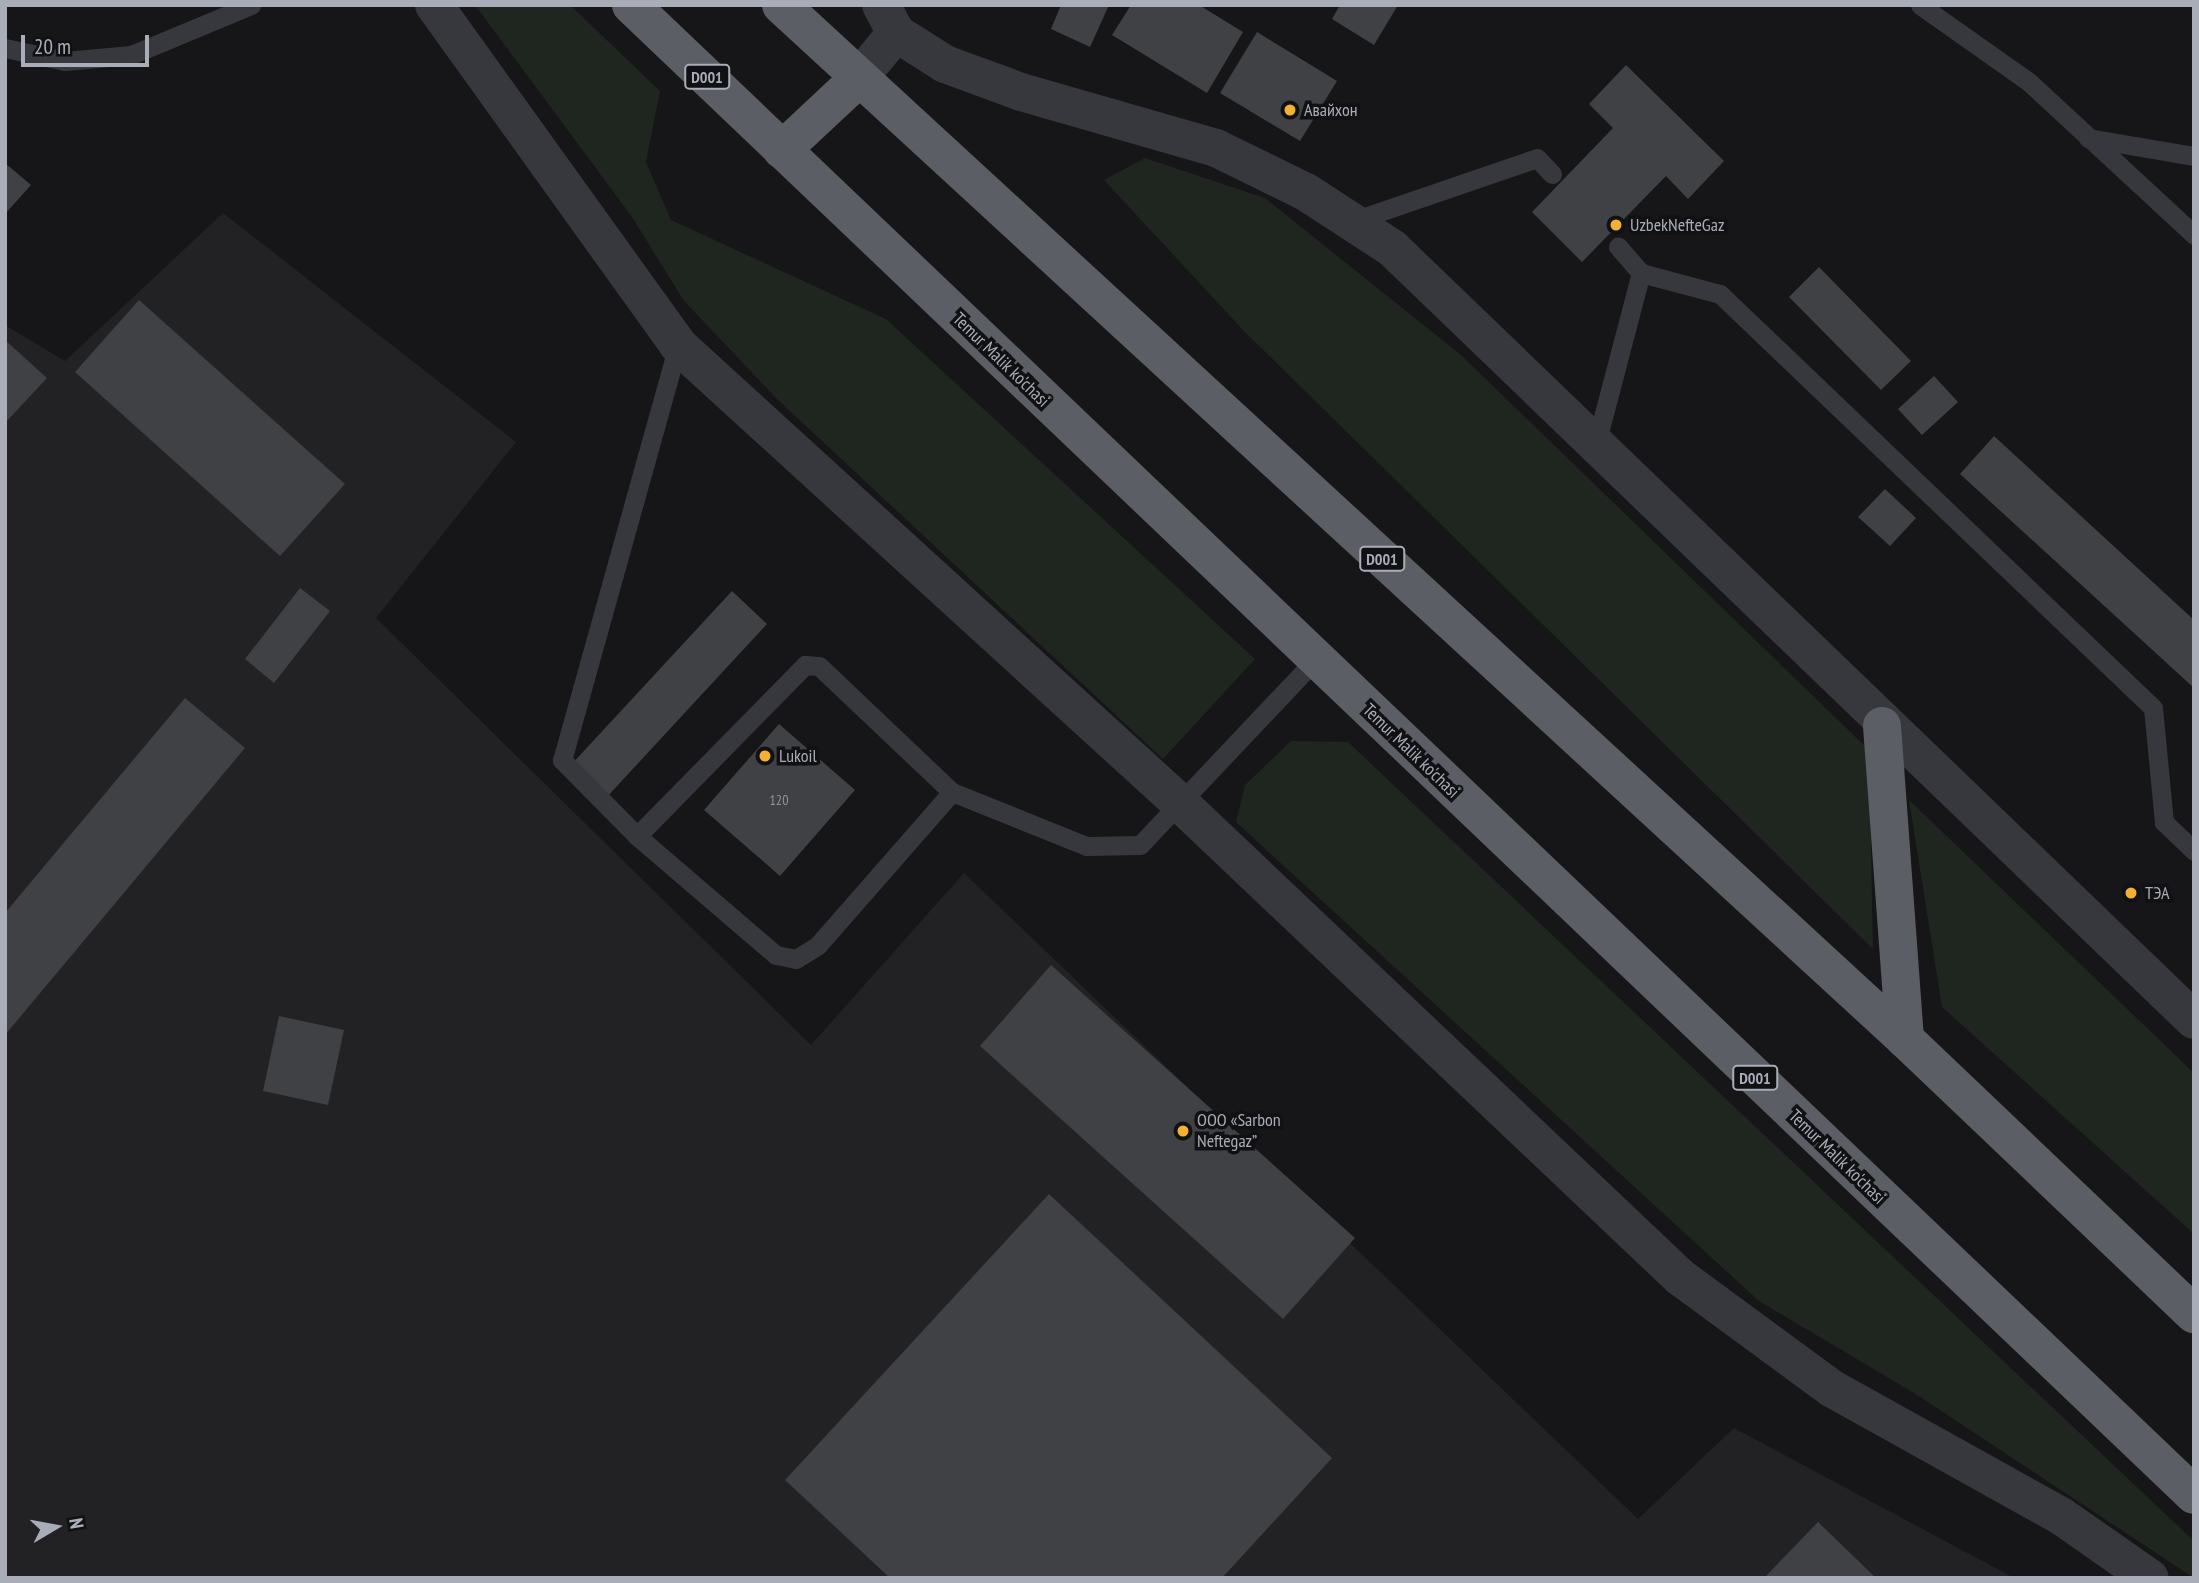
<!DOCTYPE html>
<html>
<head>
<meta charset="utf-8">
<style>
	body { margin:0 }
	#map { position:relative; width:2199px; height:1583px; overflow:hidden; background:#161618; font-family:"PT Sans Narrow",sans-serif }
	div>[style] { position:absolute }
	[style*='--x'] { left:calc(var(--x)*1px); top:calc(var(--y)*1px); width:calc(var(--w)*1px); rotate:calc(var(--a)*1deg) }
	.built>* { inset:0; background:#222225 }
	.green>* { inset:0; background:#1e261f }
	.building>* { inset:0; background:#404145 }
	.service>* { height:19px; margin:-9.5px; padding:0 9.5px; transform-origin:9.5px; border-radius:9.5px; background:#37383d }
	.tertiary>* { height:38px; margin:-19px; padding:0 19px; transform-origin:19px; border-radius:19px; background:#37383d }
	.trunk>* { height:38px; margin:-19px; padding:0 19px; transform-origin:19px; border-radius:19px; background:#5b5e65 }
	.dots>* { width:19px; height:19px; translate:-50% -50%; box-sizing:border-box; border:4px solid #111113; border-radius:50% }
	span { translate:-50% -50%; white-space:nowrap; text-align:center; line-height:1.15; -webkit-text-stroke:7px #111113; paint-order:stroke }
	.number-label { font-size:14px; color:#8e929b }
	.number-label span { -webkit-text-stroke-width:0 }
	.shield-label span { padding:2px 5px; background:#111113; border:2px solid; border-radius:5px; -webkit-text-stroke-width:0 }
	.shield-label { font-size:16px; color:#a8adb8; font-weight:700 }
	.poi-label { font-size:18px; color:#a8adb8 }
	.left { translate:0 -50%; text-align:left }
	.street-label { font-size:18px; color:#a8adb8 }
	.frame { position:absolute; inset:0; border:7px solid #a8adb8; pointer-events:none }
	.north { position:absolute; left:21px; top:1492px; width:70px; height:70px; -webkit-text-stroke:5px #111113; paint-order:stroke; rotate:80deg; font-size:19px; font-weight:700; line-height:28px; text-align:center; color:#a8adb8 }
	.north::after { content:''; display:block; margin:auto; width:24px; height:32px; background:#a8adb8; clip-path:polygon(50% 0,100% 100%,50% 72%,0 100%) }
	.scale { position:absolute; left:21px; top:35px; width:128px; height:32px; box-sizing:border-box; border:4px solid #a8adb8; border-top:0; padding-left:9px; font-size:21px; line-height:24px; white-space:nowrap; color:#a8adb8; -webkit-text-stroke:5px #111113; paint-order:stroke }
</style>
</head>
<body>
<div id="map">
	<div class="built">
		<i style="clip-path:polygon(223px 213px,516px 442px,376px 618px,811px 1045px,964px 873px,1638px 1519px,1734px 1428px,2014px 1578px,5px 1578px,5px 325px,65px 361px)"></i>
	</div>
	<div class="green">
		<i style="clip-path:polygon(475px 5px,570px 5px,660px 91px,646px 162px,671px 220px,886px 319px,1255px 659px,1163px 759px,777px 399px,684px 301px,632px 217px)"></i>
		<i style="clip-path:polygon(1145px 158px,1265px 198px,1461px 355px,1869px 750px,1873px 949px,1243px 330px,1104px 180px)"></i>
		<i style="clip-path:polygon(1291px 741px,1348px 742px,2194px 1541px,2194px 1578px,1914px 1393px,1759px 1301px,1236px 822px,1245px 785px)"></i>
		<i style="clip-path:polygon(1909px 800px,2194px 1073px,2194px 1234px,1942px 1007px)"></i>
	</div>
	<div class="building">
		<i style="clip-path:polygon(1061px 5px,1109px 5px,1090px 47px,1051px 29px)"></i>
		<i style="clip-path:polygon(1131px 5px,1199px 5px,1243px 32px,1207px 93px,1112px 35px)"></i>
		<i style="clip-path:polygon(1340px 5px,1398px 5px,1374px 45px,1332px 19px)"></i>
		<i style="clip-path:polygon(1257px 32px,1337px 81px,1300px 141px,1220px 93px)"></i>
		<i style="clip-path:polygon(1626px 65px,1724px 161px,1688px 199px,1666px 176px,1582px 262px,1532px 212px,1613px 128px,1589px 104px)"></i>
		<i style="clip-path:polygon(5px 163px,31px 185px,5px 214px)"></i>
		<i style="clip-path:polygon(1819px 267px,1911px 361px,1881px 390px,1789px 297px)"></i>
		<i style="clip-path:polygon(139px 300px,345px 484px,280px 556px,75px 372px)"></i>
		<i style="clip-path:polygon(5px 340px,47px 378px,5px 423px)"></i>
		<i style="clip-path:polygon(1934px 376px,1958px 402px,1922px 435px,1898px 409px)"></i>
		<i style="clip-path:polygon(1994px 436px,2194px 620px,2194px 688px,1960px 474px)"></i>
		<i style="clip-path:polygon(1885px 489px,1916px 518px,1890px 546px,1858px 517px)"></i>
		<i style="clip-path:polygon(300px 588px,330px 611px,274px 683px,245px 659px)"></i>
		<i style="clip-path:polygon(732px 591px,767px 624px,605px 799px,570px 766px)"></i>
		<i style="clip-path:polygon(185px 698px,245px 748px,5px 1035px,5px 913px)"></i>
		<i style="clip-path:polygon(779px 724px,855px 790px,780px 876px,704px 810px)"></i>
		<i style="clip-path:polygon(1051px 965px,1355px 1238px,1283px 1319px,980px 1046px)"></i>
		<i style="clip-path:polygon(279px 1016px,344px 1030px,328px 1105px,263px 1091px)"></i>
		<i style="clip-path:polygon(1049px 1194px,1332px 1458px,1222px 1578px,890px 1578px,785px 1480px)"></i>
		<i style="clip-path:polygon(1818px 1522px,1876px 1578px,1764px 1578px)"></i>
	</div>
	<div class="service">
		<i style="--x:1920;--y:5;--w:133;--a:35.2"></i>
		<i style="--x:2029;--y:82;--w:225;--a:42.8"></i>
		<i style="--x:5;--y:48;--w:61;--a:12.2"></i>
		<i style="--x:65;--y:61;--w:66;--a:-5.2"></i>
		<i style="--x:131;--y:55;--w:130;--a:-22.6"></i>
		<i style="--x:2088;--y:138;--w:108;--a:9.6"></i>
		<i style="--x:1353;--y:221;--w:194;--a:-18.9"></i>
		<i style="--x:1537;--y:158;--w:22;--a:47"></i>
		<i style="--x:1641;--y:273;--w:82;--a:14.9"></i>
		<i style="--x:1720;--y:294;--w:599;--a:43.71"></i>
		<i style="--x:2153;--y:708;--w:115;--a:84.5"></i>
		<i style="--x:2164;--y:822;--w:42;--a:44"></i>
		<i style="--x:678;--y:345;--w:431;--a:105.6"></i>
		<i style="--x:562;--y:760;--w:107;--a:45.4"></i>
		<i style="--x:637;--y:836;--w:183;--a:40.6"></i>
		<i style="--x:776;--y:955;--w:20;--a:11"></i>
		<i style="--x:796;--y:959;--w:26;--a:-32"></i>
		<i style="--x:818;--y:945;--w:203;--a:-48.8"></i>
		<i style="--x:952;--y:792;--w:144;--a:21.9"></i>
		<i style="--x:1086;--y:846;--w:54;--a:-1.1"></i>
		<i style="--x:1140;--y:845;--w:255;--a:-46.6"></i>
		<i style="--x:1596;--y:444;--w:177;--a:-75.3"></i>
		<i style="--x:1641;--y:273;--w:35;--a:-131"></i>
		<i style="--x:637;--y:836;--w:240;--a:-45.5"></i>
		<i style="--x:805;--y:665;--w:14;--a:4"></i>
		<i style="--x:819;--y:666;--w:183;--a:43.5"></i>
	</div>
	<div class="tertiary">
		<i style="--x:434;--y:5;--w:418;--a:54.3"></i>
		<i style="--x:678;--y:345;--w:681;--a:42.38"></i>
		<i style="--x:1181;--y:804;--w:688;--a:43.47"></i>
		<i style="--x:1680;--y:1277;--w:187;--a:36.3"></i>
		<i style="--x:1831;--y:1388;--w:263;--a:29.1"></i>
		<i style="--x:2061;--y:1516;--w:108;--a:34.9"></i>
		<i style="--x:896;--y:33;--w:58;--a:32.3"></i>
		<i style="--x:945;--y:64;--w:81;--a:20.2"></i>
		<i style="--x:1021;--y:92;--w:203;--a:16"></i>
		<i style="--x:1216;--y:148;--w:100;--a:26.1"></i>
		<i style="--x:1306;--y:192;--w:103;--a:33.1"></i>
		<i style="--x:1392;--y:248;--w:1113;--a:43.91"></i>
		<i style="--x:859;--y:78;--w:58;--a:-50.6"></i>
		<i style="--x:896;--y:33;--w:32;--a:-118"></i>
	</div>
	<div class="trunk">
		<i style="--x:631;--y:5;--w:2159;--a:43.63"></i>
		<i style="--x:781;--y:5;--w:1527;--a:42.61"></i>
		<i style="--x:1905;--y:1039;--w:399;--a:43.6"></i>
		<i style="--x:782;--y:150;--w:105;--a:-43.1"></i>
		<i style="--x:1882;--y:726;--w:314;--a:85.8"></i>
	</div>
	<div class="dots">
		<i style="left:1290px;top:110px;background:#f2b134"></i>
		<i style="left:1616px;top:225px;background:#f2b134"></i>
		<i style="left:765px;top:756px;background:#f2b134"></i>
		<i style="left:2131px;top:893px;background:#f2b134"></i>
		<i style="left:1183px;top:1131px;background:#f2b134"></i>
	</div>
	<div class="number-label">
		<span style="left:779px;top:800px">120</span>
	</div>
	<div class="shield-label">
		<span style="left:707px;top:77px">D001</span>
		<span style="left:1382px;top:559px">D001</span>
		<span style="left:1755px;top:1078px">D001</span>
	</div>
	<div class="poi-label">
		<span class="left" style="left:1304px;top:110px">Авайхон</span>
		<span class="left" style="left:1630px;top:225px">UzbekNefteGaz</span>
		<span class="left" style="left:779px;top:756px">Lukoil</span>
		<span class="left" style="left:2145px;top:893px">ТЭА</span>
		<span class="left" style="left:1197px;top:1131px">ООО «Sarbon<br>Neftegaz”</span>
	</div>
	<div class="street-label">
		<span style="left:1001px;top:360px;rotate:44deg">Temur Malik ko'chasi</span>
		<span style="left:1411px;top:751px;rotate:44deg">Temur Malik ko'chasi</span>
		<span style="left:1837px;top:1157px;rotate:44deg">Temur Malik ko'chasi</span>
	</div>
	<div class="frame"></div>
	<div class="north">N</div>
	<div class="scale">20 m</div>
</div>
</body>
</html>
